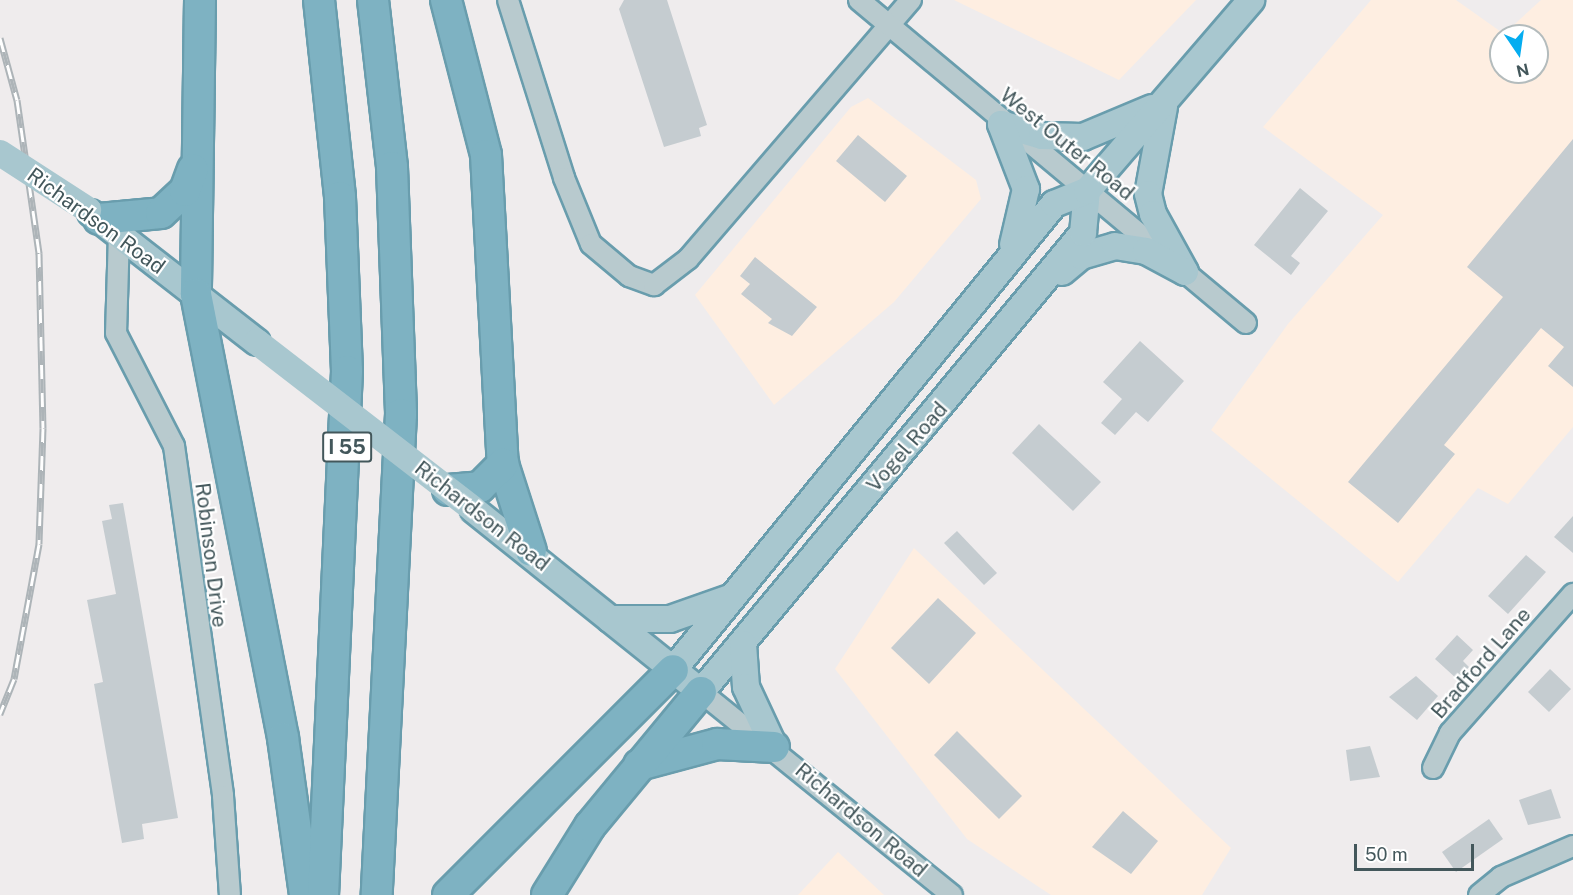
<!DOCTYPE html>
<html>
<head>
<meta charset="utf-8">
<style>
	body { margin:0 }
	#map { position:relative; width:1573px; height:895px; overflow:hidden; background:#efeced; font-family:"Public Sans",sans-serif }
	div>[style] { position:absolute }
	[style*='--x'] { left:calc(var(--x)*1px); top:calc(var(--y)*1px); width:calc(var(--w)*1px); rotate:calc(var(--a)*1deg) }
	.commercial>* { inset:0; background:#feeee1 }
	.building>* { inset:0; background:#c5ccd0 }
	.roads { filter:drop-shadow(2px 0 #699dad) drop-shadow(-2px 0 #699dad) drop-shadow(0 2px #699dad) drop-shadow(0 -2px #699dad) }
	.minor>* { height:20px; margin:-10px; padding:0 10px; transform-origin:10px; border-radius:10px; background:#b8cace }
	.major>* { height:26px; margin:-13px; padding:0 13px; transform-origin:13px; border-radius:13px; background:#a8c7cf }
	.highway>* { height:30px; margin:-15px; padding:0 15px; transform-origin:15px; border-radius:15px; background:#7eb2c2 }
	.rail>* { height:7px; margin-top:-3.5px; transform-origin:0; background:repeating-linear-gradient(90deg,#fff 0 14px,#adb4b8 0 28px); box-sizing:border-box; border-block:2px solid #adb4b8 }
	.major-bridge>* { height:26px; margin:-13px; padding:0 13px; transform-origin:13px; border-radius:13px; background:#a8c7cf }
	span { translate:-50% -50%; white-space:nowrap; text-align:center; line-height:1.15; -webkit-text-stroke:4.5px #fff; paint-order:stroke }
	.shield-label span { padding:2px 4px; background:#fff; border:2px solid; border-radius:4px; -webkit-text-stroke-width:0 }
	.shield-label { font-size:20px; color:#43575b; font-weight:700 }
	.street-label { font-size:21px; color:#43575b }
	.north { position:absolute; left:1489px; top:24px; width:60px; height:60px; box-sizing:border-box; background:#fff; border:2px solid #b4bcbd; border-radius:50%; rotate:167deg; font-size:16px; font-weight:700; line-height:24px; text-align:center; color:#43575b }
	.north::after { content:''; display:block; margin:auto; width:21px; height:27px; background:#05adf0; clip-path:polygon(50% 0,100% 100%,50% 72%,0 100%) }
	.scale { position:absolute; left:1354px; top:844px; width:120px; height:27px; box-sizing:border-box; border:3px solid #43575b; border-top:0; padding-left:8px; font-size:18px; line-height:21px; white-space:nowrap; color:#43575b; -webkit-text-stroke:4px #fff; paint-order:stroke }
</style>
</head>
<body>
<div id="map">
	<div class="commercial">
		<i style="clip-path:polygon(954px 0,1196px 0,1119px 80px)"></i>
		<i style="clip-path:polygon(evenodd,1371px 0,1456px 0,1504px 34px,1541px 0,1573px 0,1573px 427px,1508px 504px,1478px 488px,1398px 582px,1211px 430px,1288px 324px,1383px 215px,1263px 127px,1371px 0,1501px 36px,1537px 36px,1537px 72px,1501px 72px,1501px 36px)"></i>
		<i style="clip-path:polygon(868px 98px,976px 180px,981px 199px,894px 302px,774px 405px,695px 295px,851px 107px)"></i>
		<i style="clip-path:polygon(914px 548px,1231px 848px,1202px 895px,1051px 895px,967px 839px,835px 669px)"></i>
		<i style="clip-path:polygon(838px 852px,884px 895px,798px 895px)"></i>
	</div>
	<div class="building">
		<i style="clip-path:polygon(624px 0,667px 0,707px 125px,699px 128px,701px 136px,664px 147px,619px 9px)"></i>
		<i style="clip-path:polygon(858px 135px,907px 176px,885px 202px,836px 161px)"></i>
		<i style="clip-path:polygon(1573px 139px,1573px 387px,1548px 366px,1564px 347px,1541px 328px,1444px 445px,1455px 454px,1398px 523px,1348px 482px,1503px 297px,1467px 267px)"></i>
		<i style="clip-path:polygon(1300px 188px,1328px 211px,1291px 256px,1300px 263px,1291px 275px,1254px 245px)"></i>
		<i style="clip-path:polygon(755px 257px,817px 307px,792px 336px,768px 323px,772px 319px,741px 294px,750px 284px,740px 276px)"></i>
		<i style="clip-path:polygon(1140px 341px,1184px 381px,1148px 422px,1136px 412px,1115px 435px,1101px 423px,1122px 399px,1103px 382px)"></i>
		<i style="clip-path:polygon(1039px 424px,1101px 482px,1073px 511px,1012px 453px)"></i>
		<i style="clip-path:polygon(123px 503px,178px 818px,142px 824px,144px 839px,122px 843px,94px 684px,103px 682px,87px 600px,116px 594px,102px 521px,112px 519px,109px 505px)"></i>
		<i style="clip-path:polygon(1573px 516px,1573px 553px,1554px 537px)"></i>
		<i style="clip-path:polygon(957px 531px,997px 573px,984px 585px,944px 543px)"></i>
		<i style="clip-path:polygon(1526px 555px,1546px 572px,1508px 614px,1488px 596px)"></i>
		<i style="clip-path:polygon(938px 598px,976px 633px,929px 684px,891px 648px)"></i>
		<i style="clip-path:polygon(1457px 635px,1473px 650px,1463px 661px,1469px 667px,1457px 679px,1435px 659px)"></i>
		<i style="clip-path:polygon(1550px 669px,1571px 689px,1549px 712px,1528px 692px)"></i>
		<i style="clip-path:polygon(1416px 676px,1438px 696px,1417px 720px,1389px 697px)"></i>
		<i style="clip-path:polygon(957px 731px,1022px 796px,999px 819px,934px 755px)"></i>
		<i style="clip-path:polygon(1370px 746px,1380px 777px,1350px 781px,1346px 750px)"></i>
		<i style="clip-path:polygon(1551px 789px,1561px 818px,1528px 825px,1519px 800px)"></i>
		<i style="clip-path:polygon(1123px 811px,1158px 841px,1131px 874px,1092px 847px)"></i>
		<i style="clip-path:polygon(1489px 819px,1503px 839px,1456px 872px,1442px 852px)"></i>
	</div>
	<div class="roads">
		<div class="minor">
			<i style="--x:508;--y:0;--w:187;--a:72.5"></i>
			<i style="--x:564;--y:178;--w:71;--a:67.8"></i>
			<i style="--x:591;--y:244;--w:50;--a:40.1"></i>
			<i style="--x:629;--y:276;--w:27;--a:20"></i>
			<i style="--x:654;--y:285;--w:43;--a:-37.4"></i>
			<i style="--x:688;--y:259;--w:342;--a:-49.3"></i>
			<i style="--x:859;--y:0;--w:504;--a:39.85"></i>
			<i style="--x:119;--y:233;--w:100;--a:91.7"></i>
			<i style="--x:116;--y:333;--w:127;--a:62.8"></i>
			<i style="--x:174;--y:446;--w:353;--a:82"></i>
			<i style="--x:223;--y:796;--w:99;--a:86"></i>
			<i style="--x:701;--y:692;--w:323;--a:39"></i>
			<i style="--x:1433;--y:768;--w:39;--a:-64"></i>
			<i style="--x:1450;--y:733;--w:186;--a:-48.5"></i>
			<i style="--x:1479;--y:895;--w:28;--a:-39"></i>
			<i style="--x:1501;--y:877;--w:78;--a:-23.3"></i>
		</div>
		<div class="major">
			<i style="--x:1164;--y:107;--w:88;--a:100.4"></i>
			<i style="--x:1148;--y:194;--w:21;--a:76"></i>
			<i style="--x:1153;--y:214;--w:66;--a:61.1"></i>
			<i style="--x:1001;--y:124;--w:43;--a:16.3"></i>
			<i style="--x:1042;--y:136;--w:41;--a:1.4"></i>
			<i style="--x:1083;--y:137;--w:75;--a:-22.8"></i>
			<i style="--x:1001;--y:124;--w:70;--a:69"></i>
			<i style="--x:1026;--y:189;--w:57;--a:103.1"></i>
			<i style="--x:91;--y:213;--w:210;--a:37.9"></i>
			<i style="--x:1062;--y:272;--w:25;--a:-40"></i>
			<i style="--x:1081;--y:256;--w:35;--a:-16"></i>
			<i style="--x:1115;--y:246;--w:31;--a:9"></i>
			<i style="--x:1146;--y:251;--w:44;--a:28.3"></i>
			<i style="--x:474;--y:510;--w:291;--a:38.7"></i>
			<i style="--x:701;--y:692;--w:597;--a:-50.23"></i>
			<i style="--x:1083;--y:233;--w:42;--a:-84.6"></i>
			<i style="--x:610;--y:619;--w:60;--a:0"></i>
			<i style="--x:670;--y:619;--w:64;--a:-19.3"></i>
			<i style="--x:743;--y:644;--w:43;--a:86"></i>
			<i style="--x:746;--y:687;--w:66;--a:65"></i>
			<i style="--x:673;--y:670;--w:602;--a:-50.73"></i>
			<i style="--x:1054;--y:204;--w:35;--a:-22"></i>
			<i style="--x:1087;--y:191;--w:252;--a:-49.3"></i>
		</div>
		<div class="highway">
			<i style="--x:200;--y:0;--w:294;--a:90.8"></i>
			<i style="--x:196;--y:294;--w:452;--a:78.9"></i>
			<i style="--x:283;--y:738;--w:159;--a:82"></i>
			<i style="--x:319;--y:0;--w:198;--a:83.9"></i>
			<i style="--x:340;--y:197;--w:174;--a:87.7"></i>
			<i style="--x:347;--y:371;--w:525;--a:92.62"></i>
			<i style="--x:373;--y:0;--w:168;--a:83.5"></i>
			<i style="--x:392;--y:167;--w:247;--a:87.9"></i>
			<i style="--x:401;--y:414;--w:482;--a:92.9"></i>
			<i style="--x:446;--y:0;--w:160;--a:75.5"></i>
			<i style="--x:486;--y:155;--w:309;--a:86.9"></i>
			<i style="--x:503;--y:464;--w:91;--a:72.2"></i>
			<i style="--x:99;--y:219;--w:62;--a:-5.5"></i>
			<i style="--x:161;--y:213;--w:33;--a:-43"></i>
			<i style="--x:185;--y:191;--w:23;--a:-70"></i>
			<i style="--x:448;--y:490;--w:32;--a:-5"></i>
			<i style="--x:480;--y:487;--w:33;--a:-45"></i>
			<i style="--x:639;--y:765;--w:81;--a:-15.1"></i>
			<i style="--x:717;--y:744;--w:57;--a:3"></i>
			<i style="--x:448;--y:895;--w:318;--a:-45"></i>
			<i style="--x:547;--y:895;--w:81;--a:-58.1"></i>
			<i style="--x:590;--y:826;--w:174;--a:-50.4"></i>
		</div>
	</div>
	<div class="rail">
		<i style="--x:0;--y:38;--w:64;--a:74.7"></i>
		<i style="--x:17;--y:100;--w:155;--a:81.8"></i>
		<i style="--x:39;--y:253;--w:175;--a:88.7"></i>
		<i style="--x:43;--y:428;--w:116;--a:92"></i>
		<i style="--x:39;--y:544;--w:137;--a:100.5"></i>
		<i style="--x:14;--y:679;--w:38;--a:112"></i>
	</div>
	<div class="major-bridge">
		<i style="--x:0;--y:153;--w:105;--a:32.9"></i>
		<i style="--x:257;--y:342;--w:274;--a:37.7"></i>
	</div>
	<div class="shield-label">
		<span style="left:347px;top:447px">I 55</span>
	</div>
	<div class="street-label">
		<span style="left:1067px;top:144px;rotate:39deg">West Outer Road</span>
		<span style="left:96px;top:221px;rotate:36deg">Richardson Road</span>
		<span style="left:907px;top:447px;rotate:-49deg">Vogel Road</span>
		<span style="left:482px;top:516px;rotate:38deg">Richardson Road</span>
		<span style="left:211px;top:555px;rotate:83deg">Robinson Drive</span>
		<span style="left:1481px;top:663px;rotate:-49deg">Bradford Lane</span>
		<span style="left:861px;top:820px;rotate:40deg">Richardson Road</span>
	</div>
	<div class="north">N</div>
	<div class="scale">50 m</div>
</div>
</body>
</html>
